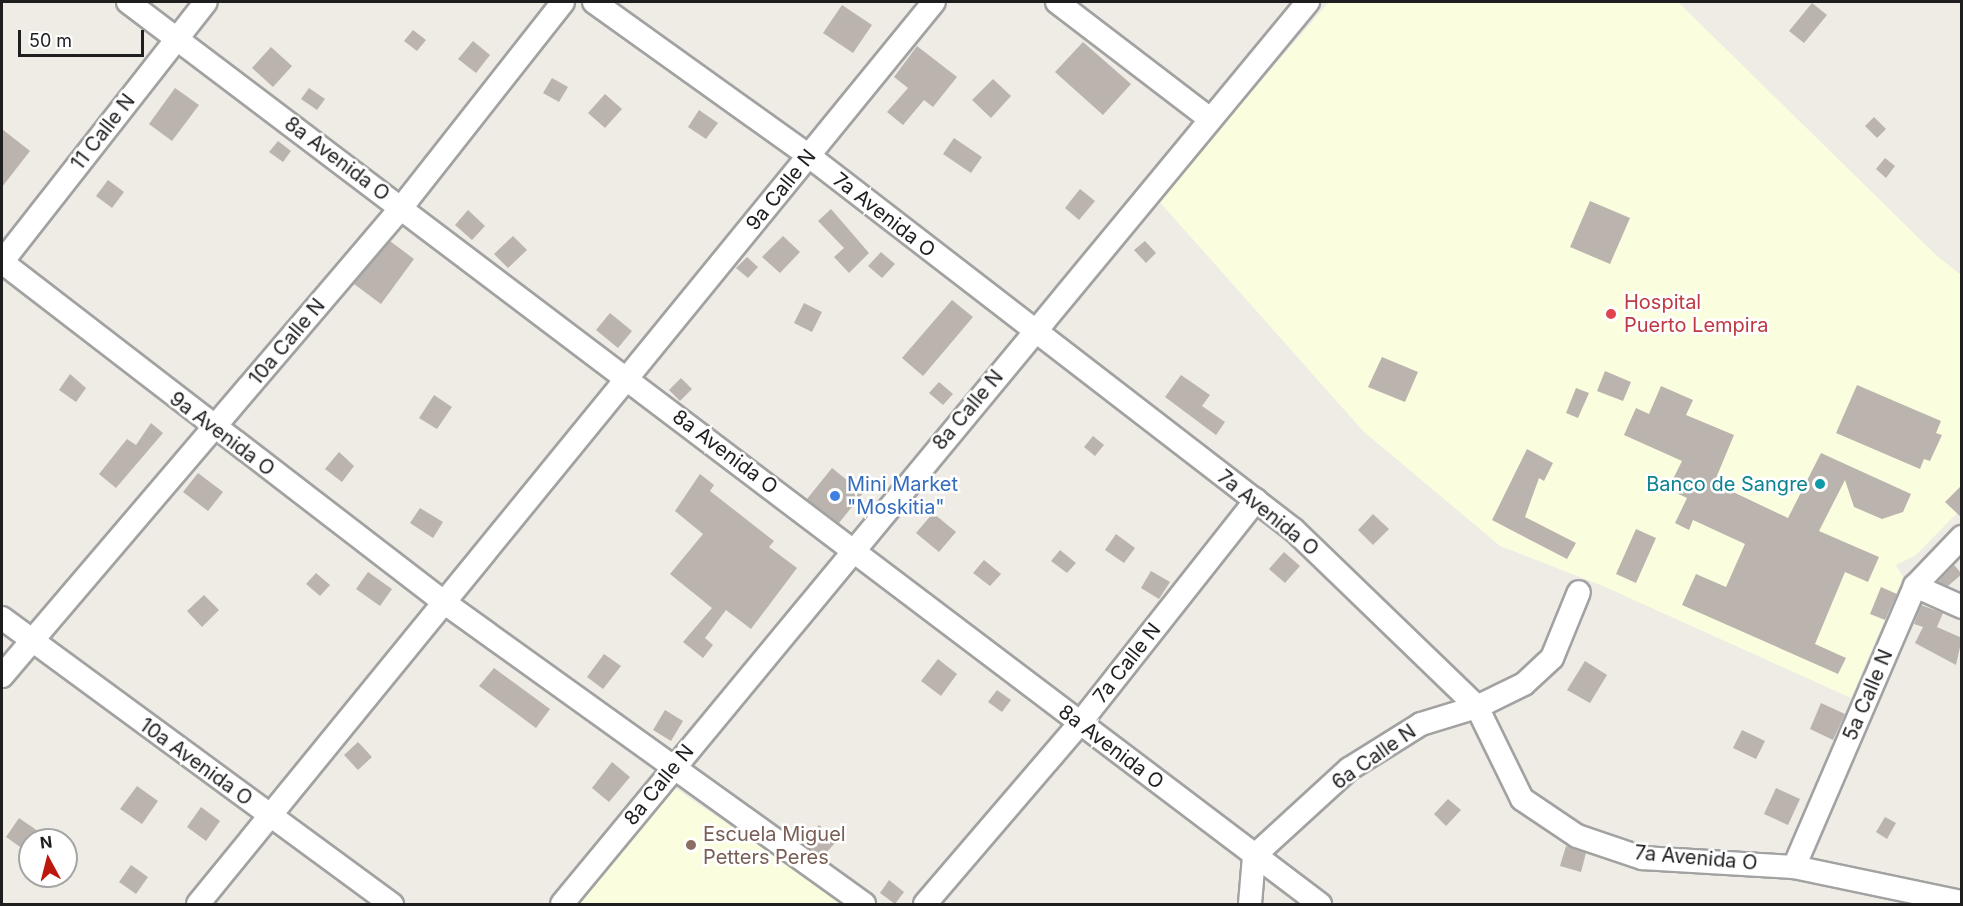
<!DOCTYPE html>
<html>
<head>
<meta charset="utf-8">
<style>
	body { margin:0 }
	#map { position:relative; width:1963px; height:906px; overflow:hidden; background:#eeece5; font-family:Inter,sans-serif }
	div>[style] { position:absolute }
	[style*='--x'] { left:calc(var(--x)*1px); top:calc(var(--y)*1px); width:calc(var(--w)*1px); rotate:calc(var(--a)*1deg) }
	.education>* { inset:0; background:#fbfddf }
	.building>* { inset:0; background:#bbb4ae }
	.roads { filter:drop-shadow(2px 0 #a2a2a2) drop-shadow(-2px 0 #a2a2a2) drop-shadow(0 2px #a2a2a2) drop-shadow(0 -2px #a2a2a2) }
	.minor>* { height:22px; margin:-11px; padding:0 11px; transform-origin:11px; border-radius:11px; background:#fff }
	.dots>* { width:16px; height:16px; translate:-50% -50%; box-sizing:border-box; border:3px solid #fff; border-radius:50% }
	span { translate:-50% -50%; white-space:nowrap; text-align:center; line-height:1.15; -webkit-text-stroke:5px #fff; paint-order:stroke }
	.street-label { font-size:20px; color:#1e1e1e }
	.health-label { font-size:20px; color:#be3a42 }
	.left { translate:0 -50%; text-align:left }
	.shop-label { font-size:20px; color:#366cbe }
	.culture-label { font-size:20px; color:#0d838f }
	.right { translate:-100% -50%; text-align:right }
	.education-label { font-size:20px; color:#785e54 }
	.frame { position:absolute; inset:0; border:3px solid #1e1e1e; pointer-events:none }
	.north { position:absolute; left:18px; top:828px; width:60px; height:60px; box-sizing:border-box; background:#fff; border:2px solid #a5a5a5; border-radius:50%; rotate:353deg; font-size:16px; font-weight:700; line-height:24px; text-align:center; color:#1e1e1e }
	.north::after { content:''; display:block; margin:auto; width:21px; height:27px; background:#be170e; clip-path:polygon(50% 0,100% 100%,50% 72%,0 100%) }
	.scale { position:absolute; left:18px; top:30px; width:126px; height:27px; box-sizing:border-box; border:3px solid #1e1e1e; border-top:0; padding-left:8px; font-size:18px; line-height:21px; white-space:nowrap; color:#1e1e1e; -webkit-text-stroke:4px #fff; paint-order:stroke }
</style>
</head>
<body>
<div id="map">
	<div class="education">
		<i style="clip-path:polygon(1329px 2px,1678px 2px,1936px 255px,1961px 275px,1961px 509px,1916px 555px,1896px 565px,1903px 577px,1851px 698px,1603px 586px,1500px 546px,1363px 431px,1158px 200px)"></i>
		<i style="clip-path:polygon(672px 786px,844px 904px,578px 904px)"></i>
	</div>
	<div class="building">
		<i style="clip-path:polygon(1812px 3px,1827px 15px,1804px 43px,1789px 31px)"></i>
		<i style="clip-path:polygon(842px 5px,872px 25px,853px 53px,823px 33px)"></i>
		<i style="clip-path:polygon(413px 30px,426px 40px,417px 51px,404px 41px)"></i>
		<i style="clip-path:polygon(473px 41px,490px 55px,476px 73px,458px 59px)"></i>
		<i style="clip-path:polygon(1083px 42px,1131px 84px,1103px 115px,1055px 72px)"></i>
		<i style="clip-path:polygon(917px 46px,957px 77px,933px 107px,924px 100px,903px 125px,887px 112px,908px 88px,894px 77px)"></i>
		<i style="clip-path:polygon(271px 47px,292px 66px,273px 87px,252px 68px)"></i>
		<i style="clip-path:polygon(552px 78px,568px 87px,559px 102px,543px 93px)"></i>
		<i style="clip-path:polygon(993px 79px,1011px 96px,991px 118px,972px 100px)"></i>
		<i style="clip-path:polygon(175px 88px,199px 105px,172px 141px,149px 124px)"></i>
		<i style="clip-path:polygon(309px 88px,325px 99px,317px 110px,301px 99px)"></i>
		<i style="clip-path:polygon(605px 94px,622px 109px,605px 128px,588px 113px)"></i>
		<i style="clip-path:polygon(699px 110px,718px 123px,706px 139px,688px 127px)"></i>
		<i style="clip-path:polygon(1874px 117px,1886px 129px,1877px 138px,1865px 126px)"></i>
		<i style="clip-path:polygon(2px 129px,30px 151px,2px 187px)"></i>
		<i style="clip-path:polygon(954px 138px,982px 157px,971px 173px,943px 154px)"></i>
		<i style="clip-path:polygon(278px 141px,291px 151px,283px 162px,269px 152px)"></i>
		<i style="clip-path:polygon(1885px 158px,1895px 166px,1886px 178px,1876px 169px)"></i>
		<i style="clip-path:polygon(108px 180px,124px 192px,112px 208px,96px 196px)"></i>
		<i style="clip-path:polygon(1080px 189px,1095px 201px,1079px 220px,1065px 208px)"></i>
		<i style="clip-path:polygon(1590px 201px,1630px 218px,1610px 264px,1570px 247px)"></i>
		<i style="clip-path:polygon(831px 209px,869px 253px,849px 273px,834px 257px,844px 248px,818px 221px)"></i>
		<i style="clip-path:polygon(468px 210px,485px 226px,472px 240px,455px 225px)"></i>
		<i style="clip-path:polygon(513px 236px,527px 250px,508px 268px,494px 254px)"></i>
		<i style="clip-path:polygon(783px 236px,800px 252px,780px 273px,762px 257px)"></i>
		<i style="clip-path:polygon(390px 241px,414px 259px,381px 304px,354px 284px)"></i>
		<i style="clip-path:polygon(1145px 241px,1156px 253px,1146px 263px,1134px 250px)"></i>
		<i style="clip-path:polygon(881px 252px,895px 264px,882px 278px,868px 266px)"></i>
		<i style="clip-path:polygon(747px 257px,758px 267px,748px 278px,736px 268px)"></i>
		<i style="clip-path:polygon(952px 300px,973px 317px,923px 376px,902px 358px)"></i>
		<i style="clip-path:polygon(804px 303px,822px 312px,812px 332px,794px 323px)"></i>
		<i style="clip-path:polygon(610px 313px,632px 331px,618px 348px,596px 330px)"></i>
		<i style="clip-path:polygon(1382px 357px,1418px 372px,1405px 402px,1368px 387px)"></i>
		<i style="clip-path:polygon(1605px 371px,1631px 382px,1623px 401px,1597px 391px)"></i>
		<i style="clip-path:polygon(70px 374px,86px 388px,76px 402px,59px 390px)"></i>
		<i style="clip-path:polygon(1181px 375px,1210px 395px,1202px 406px,1225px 422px,1216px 435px,1165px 397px)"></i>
		<i style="clip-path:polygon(681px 378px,692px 389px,680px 401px,669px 390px)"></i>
		<i style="clip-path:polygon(939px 382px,953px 394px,943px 405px,929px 393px)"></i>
		<i style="clip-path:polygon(1857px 385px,1941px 421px,1936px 433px,1942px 435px,1930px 461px,1924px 459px,1920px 469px,1836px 433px)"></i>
		<i style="clip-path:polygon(1661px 386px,1693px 400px,1686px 415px,1734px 435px,1714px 483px,1788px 518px,1821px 453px,1911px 494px,1903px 512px,1882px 519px,1854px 507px,1845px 480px,1819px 531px,1879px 557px,1868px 582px,1845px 572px,1815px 644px,1846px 658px,1838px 674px,1682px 605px,1696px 574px,1726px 587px,1745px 544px,1693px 520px,1689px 530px,1675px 523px,1687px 498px,1668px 489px,1682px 461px,1624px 435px,1636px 408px,1649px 414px)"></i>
		<i style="clip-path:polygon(1576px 388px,1589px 393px,1578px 418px,1566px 413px)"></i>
		<i style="clip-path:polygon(434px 395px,452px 407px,437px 429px,419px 418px)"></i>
		<i style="clip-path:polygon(151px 423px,163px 433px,116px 488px,99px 474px,127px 439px,136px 445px)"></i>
		<i style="clip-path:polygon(1093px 436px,1104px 445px,1095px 456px,1084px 447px)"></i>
		<i style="clip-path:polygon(1527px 449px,1553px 463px,1544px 481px,1539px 478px,1525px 517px,1576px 543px,1567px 559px,1492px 520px)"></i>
		<i style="clip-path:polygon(339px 452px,354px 466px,342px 482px,325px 469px)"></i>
		<i style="clip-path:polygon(832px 468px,863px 493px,839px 523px,807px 499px)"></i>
		<i style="clip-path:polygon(198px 473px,223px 492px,208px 511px,183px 492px)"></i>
		<i style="clip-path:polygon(700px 474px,714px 485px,710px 491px,774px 541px,769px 547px,797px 568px,751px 629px,726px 610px,705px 638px,713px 645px,703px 658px,683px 642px,712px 608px,670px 574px,703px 534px,675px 511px)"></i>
		<i style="clip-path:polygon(1962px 485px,1962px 518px,1945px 502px)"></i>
		<i style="clip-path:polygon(420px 508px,443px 522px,433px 538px,410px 523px)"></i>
		<i style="clip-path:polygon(933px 513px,956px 532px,939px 552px,916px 533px)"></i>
		<i style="clip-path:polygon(1373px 514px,1389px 529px,1373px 545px,1358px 530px)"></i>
		<i style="clip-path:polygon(1636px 529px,1656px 538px,1636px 583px,1616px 574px)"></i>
		<i style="clip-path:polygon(1116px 534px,1135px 548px,1124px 563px,1105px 550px)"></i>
		<i style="clip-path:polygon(1060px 550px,1076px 563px,1067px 573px,1051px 561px)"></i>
		<i style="clip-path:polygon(1284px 552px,1300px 566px,1285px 583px,1269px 569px)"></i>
		<i style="clip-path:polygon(984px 560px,1001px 574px,990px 586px,973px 573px)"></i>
		<i style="clip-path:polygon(1954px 565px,1962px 574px,1948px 586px,1938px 582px)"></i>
		<i style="clip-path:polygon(1151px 571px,1170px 582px,1159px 599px,1141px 588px)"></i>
		<i style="clip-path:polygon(368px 572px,392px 589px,380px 606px,356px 589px)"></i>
		<i style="clip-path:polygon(316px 573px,330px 585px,320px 596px,306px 584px)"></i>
		<i style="clip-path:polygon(1881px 587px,1897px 594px,1885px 620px,1870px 614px)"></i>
		<i style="clip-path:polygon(204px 595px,219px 610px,202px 627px,187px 611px)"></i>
		<i style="clip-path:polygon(1921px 605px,1943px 613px,1937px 627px,1962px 638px,1956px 665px,1915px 643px,1923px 627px,1914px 624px)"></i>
		<i style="clip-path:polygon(604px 654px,621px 666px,603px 689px,587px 677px)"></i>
		<i style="clip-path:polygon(938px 659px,957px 674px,941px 696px,921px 681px)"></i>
		<i style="clip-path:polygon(1585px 661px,1607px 675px,1590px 703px,1567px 690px)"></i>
		<i style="clip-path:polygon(494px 668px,550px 709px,536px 728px,479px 686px)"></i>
		<i style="clip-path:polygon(997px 690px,1011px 700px,1002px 712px,988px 702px)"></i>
		<i style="clip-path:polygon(1821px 703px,1845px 714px,1833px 740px,1810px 729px)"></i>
		<i style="clip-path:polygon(665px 710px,683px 721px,671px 741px,653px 730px)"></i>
		<i style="clip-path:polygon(1742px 730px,1765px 741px,1756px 759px,1733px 748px)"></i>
		<i style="clip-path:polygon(358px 742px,372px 757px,358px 770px,344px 755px)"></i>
		<i style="clip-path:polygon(612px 762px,630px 777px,609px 802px,592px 788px)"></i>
		<i style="clip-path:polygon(137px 786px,158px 801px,142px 824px,120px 809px)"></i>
		<i style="clip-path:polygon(1776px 788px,1800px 799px,1788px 825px,1764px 814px)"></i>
		<i style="clip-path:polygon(1448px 799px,1461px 810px,1446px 826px,1434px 814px)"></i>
		<i style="clip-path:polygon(201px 807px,220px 821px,206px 841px,187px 827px)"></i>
		<i style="clip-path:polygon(1885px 817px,1896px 823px,1887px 839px,1876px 832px)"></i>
		<i style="clip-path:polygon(19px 818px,51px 840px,30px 840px,30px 854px,6px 837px)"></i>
		<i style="clip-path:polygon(819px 825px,837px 841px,822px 857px,803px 842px)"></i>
		<i style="clip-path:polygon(1566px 846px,1586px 853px,1581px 872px,1560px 866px)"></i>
		<i style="clip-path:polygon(131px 865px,148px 877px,136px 894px,119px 882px)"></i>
		<i style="clip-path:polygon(889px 880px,904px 892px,895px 904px,880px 893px)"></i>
	</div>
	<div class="roads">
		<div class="minor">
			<i style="--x:128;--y:2;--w:1495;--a:37.12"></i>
			<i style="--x:594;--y:2;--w:264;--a:35.6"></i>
			<i style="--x:809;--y:156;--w:612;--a:37.64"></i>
			<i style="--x:1294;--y:530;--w:255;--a:44"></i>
			<i style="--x:1477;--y:707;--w:102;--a:63.9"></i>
			<i style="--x:1522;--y:799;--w:66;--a:33.9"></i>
			<i style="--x:1577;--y:836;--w:69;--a:18.7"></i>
			<i style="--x:1642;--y:858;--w:152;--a:3.4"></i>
			<i style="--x:1794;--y:867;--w:172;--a:11.8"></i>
			<i style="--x:1057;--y:2;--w:193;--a:37.4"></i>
			<i style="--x:2;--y:262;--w:559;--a:37.59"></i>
			<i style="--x:445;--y:603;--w:516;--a:35.69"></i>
			<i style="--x:2;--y:262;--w:330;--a:-51.9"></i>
			<i style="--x:1915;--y:586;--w:51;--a:24.1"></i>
			<i style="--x:2;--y:618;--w:484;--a:36.3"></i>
			<i style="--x:2;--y:676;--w:615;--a:-49.55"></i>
			<i style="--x:401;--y:208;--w:262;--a:-51.8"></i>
			<i style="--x:1794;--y:867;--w:306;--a:-66.7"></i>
			<i style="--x:1915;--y:586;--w:68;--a:-46.2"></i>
			<i style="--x:198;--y:904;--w:1164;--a:-50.79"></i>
			<i style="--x:562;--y:904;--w:1171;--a:-50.41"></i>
			<i style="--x:925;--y:904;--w:238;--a:-49.4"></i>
			<i style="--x:1080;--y:723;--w:284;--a:-51.7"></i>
			<i style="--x:1250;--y:904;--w:48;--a:-85.2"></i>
			<i style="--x:1254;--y:856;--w:129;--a:-42.5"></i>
			<i style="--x:1349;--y:769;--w:85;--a:-32"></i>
			<i style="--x:1421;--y:724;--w:59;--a:-16.9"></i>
			<i style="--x:1477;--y:707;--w:52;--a:-26.1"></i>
			<i style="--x:1524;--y:684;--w:38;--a:-43"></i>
			<i style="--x:1552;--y:658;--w:71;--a:-67.8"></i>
		</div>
	</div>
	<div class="dots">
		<i style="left:1611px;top:314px;background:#e0444e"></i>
		<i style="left:1820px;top:484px;background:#0f9aa8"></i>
		<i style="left:835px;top:496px;background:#3f7fe0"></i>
		<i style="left:691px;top:845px;background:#8d6e63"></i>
	</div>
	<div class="street-label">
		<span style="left:103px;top:132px;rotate:-52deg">11 Calle N</span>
		<span style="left:337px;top:159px;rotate:37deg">8a Avenida O</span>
		<span style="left:781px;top:190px;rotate:-51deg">9a Calle N</span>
		<span style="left:884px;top:215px;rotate:38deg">7a Avenida O</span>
		<span style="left:287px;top:342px;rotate:-50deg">10a Calle N</span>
		<span style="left:968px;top:410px;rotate:-50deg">8a Calle N</span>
		<span style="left:222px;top:434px;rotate:37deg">9a Avenida O</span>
		<span style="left:725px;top:452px;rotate:37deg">8a Avenida O</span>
		<span style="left:1268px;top:513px;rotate:39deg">7a Avenida O</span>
		<span style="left:1127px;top:663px;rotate:-52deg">7a Calle N</span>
		<span style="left:1868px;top:695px;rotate:-67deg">5a Calle N</span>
		<span style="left:1111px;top:747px;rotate:37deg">8a Avenida O</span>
		<span style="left:1374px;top:757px;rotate:-35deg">6a Calle N</span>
		<span style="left:196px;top:762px;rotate:36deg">10a Avenida O</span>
		<span style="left:659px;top:785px;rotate:-51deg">8a Calle N</span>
		<span style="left:1696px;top:858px;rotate:5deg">7a Avenida O</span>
	</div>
	<div class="health-label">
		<span class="left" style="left:1624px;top:314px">Hospital<br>Puerto Lempira</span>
	</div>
	<div class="shop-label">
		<span class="left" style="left:847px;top:496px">Mini Market<br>"Moskitia"</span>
	</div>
	<div class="culture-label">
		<span class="right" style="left:1808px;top:484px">Banco de Sangre</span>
	</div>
	<div class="education-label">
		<span class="left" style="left:703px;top:846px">Escuela Miguel<br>Petters Peres</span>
	</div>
	<div class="frame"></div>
	<div class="north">N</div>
	<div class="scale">50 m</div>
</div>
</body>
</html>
